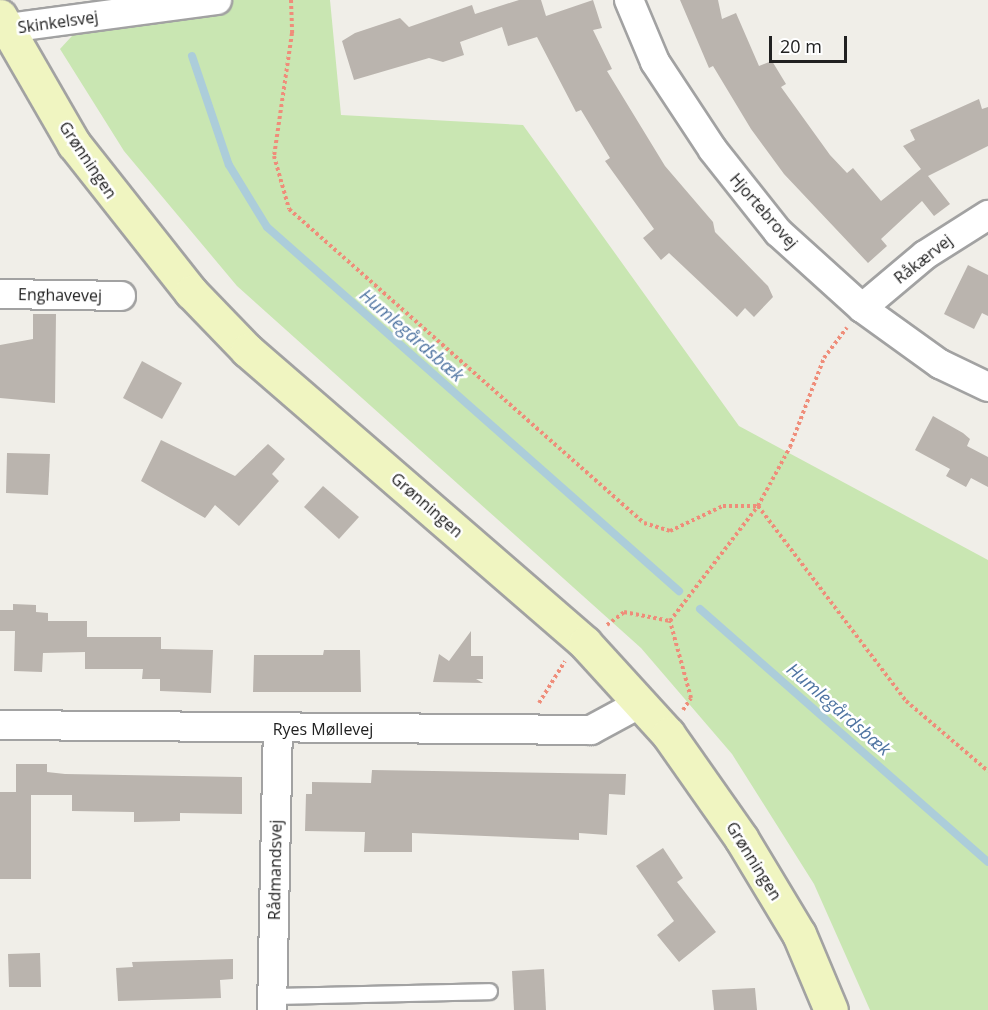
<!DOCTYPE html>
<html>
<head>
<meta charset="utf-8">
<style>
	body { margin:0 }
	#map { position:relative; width:988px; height:1010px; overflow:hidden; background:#f0eee8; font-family:"Open Sans",sans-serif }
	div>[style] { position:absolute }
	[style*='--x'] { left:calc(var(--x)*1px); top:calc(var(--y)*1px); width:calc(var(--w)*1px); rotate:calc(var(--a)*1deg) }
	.grass>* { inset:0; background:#c9e6b2 }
	.stream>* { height:8px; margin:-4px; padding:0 4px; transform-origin:4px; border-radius:4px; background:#accdda }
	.building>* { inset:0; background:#bab4ae }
	.path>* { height:4px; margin-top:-2px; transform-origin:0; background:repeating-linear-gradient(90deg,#ef8d7a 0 3px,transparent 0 6px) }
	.roads { filter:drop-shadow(2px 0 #a2a2a2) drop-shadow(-2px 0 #a2a2a2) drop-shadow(0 2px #a2a2a2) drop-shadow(0 -2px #a2a2a2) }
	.lane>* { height:15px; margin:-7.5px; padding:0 7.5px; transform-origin:7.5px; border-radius:7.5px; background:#fff }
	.street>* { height:28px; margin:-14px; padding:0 14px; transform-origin:14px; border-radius:14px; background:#fff }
	.secondary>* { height:33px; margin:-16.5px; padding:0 16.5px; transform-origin:16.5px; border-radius:16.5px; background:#f0f5c1 }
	span { translate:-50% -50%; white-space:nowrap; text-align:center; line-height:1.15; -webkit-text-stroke:5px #fff; paint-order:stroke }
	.street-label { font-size:16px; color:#212121 }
	.water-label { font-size:18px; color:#5075a2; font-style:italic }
	.scale { position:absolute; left:769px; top:36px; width:78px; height:27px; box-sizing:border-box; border:3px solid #212121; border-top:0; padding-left:8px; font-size:18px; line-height:21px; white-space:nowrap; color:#212121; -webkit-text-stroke:4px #fff; paint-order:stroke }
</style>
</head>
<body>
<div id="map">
	<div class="grass">
		<i style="clip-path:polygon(105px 0,330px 0,341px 115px,523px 125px,739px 426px,988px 560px,988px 1010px,870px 1010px,814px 884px,732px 754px,641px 648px,237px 286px,124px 151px,60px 49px)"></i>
	</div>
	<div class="stream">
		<i style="--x:192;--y:56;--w:115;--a:71.3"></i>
		<i style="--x:229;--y:165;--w:73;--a:58.5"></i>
		<i style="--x:267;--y:227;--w:550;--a:41.46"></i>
		<i style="--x:700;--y:609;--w:383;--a:41.3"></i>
	</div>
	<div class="building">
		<i style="clip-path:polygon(519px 0,541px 0,546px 16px,593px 0,602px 28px,593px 30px,612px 69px,607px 71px,665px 166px,713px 222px,715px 232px,768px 286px,773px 297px,754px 317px,745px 308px,737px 317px,669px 253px,661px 260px,643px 238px,654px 229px,605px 161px,610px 158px,581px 110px,576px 112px,537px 37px,508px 46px,502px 27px,460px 42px,464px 55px,443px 62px,429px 58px,354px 80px,342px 41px,355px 33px,400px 18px,409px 27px,472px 5px,475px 14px)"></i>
		<i style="clip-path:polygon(680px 0,718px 0,722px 19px,736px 13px,759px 66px,772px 61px,786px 84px,781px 87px,830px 155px,847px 173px,853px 168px,881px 201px,921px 169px,903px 146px,915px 140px,910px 130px,979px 99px,982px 109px,988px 107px,988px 146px,928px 176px,950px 204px,934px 216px,922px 201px,881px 239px,887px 246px,868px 263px,784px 174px,751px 129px,713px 66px,709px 68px)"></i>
		<i style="clip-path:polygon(968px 265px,988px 275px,988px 316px,982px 313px,974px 329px,944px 314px)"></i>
		<i style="clip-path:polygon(33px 314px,56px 314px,55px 403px,0 398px,0 345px,33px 339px)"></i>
		<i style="clip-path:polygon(142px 361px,182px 383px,162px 419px,123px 398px)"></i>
		<i style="clip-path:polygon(933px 416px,963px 433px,970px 439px,967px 446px,988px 457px,988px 487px,971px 478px,966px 487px,946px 476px,950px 469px,915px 450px)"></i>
		<i style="clip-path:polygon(161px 440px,235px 476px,268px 444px,285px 459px,272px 474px,279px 481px,239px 526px,215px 505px,205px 518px,141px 481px)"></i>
		<i style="clip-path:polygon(7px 453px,50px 454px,48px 495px,6px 493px)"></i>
		<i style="clip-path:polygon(323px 486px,359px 517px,339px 539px,304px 507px)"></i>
		<i style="clip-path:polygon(13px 604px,36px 605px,36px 612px,48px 613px,48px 621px,87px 621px,87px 637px,161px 637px,161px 649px,213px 650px,211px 693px,160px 691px,160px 679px,142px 679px,143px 669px,85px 669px,85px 652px,43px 653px,42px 672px,14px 671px,15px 631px,0 631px,0 610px,13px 610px)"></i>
		<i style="clip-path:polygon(471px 631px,471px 656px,483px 656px,483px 679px,476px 679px,483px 683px,433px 682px,439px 654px,449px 661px)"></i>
		<i style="clip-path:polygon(324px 650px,360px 650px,361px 692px,253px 692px,254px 655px,323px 655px)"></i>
		<i style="clip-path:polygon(16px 764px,47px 764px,47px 772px,65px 774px,242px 777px,242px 814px,180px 813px,180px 821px,134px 822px,134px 812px,72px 811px,72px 795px,31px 795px,31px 879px,0 879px,0 792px,16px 792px)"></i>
		<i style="clip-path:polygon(372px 770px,626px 774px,625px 795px,609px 794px,607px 835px,579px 833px,579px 840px,412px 833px,412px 852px,364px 852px,365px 832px,305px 831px,306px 794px,312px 794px,312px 782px,371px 783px)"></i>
		<i style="clip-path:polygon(663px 848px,683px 878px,677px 882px,716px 932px,679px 962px,657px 935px,674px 921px,636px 866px)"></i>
		<i style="clip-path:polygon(40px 953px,41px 987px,9px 987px,8px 954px)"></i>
		<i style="clip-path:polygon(233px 959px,233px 979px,220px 980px,221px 998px,118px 1001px,116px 968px,133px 967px,132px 962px)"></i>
		<i style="clip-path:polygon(544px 969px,546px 1010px,514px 1010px,512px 971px)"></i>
		<i style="clip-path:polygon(755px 988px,757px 1010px,714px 1010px,712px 990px)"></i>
	</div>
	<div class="path">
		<i style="--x:291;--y:0;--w:33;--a:88"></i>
		<i style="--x:292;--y:33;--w:124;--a:98.3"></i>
		<i style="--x:274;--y:156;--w:55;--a:74.2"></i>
		<i style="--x:289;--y:209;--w:474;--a:41.5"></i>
		<i style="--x:644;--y:523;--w:27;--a:17"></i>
		<i style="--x:670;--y:531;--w:59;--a:-25.3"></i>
		<i style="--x:723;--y:506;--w:35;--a:0"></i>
		<i style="--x:758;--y:506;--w:245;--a:52.8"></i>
		<i style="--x:906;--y:701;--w:108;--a:40.5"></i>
		<i style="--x:607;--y:625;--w:21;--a:-37"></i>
		<i style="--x:624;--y:612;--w:47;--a:11.1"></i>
		<i style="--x:539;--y:703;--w:49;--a:-58.2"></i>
		<i style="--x:683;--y:710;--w:14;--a:-56"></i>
		<i style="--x:691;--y:698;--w:80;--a:-105.3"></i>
		<i style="--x:670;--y:621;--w:145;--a:-52.6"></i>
		<i style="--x:758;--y:506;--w:67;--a:-61.5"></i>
		<i style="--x:790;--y:447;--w:95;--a:-69.1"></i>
		<i style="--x:824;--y:358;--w:38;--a:-53"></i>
	</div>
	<div class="roads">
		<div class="lane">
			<i style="--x:271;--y:996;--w:218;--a:-1.3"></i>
		</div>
		<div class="street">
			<i style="--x:629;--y:0;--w:67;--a:67.2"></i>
			<i style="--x:655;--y:62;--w:105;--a:56.6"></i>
			<i style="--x:713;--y:150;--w:105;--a:51.6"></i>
			<i style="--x:778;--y:232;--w:113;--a:42.1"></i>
			<i style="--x:862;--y:308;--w:96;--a:35.7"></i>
			<i style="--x:940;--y:364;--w:53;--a:25.6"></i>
			<i style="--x:0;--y:29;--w:219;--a:-7.6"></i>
			<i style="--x:0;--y:294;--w:121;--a:0.9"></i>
			<i style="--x:862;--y:308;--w:82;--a:-40.1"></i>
			<i style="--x:925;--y:255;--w:75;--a:-32.4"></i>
			<i style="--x:0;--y:725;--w:591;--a:0.48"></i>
			<i style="--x:591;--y:730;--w:55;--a:-28.4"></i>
			<i style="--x:272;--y:1010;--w:281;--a:-88.8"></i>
		</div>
		<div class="secondary">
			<i style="--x:0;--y:16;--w:148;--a:60"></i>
			<i style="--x:74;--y:144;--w:189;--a:51.7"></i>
			<i style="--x:191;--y:292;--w:81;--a:46"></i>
			<i style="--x:247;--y:350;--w:447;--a:40.9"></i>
			<i style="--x:585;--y:643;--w:123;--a:47.6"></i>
			<i style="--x:668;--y:734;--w:127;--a:54.9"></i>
			<i style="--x:741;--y:838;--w:112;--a:58.9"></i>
			<i style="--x:799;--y:934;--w:82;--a:67.2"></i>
		</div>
	</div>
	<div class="street-label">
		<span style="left:58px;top:22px;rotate:-8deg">Skinkelsvej</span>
		<span style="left:88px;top:160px;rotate:56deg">Grønningen</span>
		<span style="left:764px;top:211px;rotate:49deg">Hjortebrovej</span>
		<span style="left:923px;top:259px;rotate:-38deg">Råkærvej</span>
		<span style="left:60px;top:295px;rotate:1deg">Enghavevej</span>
		<span style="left:427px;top:505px;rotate:41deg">Grønningen</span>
		<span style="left:323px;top:729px">Ryes Møllevej</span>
		<span style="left:754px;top:861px;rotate:58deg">Grønningen</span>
		<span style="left:275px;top:870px;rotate:-89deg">Rådmandsvej</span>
	</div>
	<div class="water-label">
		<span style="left:412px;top:335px;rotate:41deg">Humlegårdsbæk</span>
		<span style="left:839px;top:709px;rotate:41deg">Humlegårdsbæk</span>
	</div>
	<div class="scale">20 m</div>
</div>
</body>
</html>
